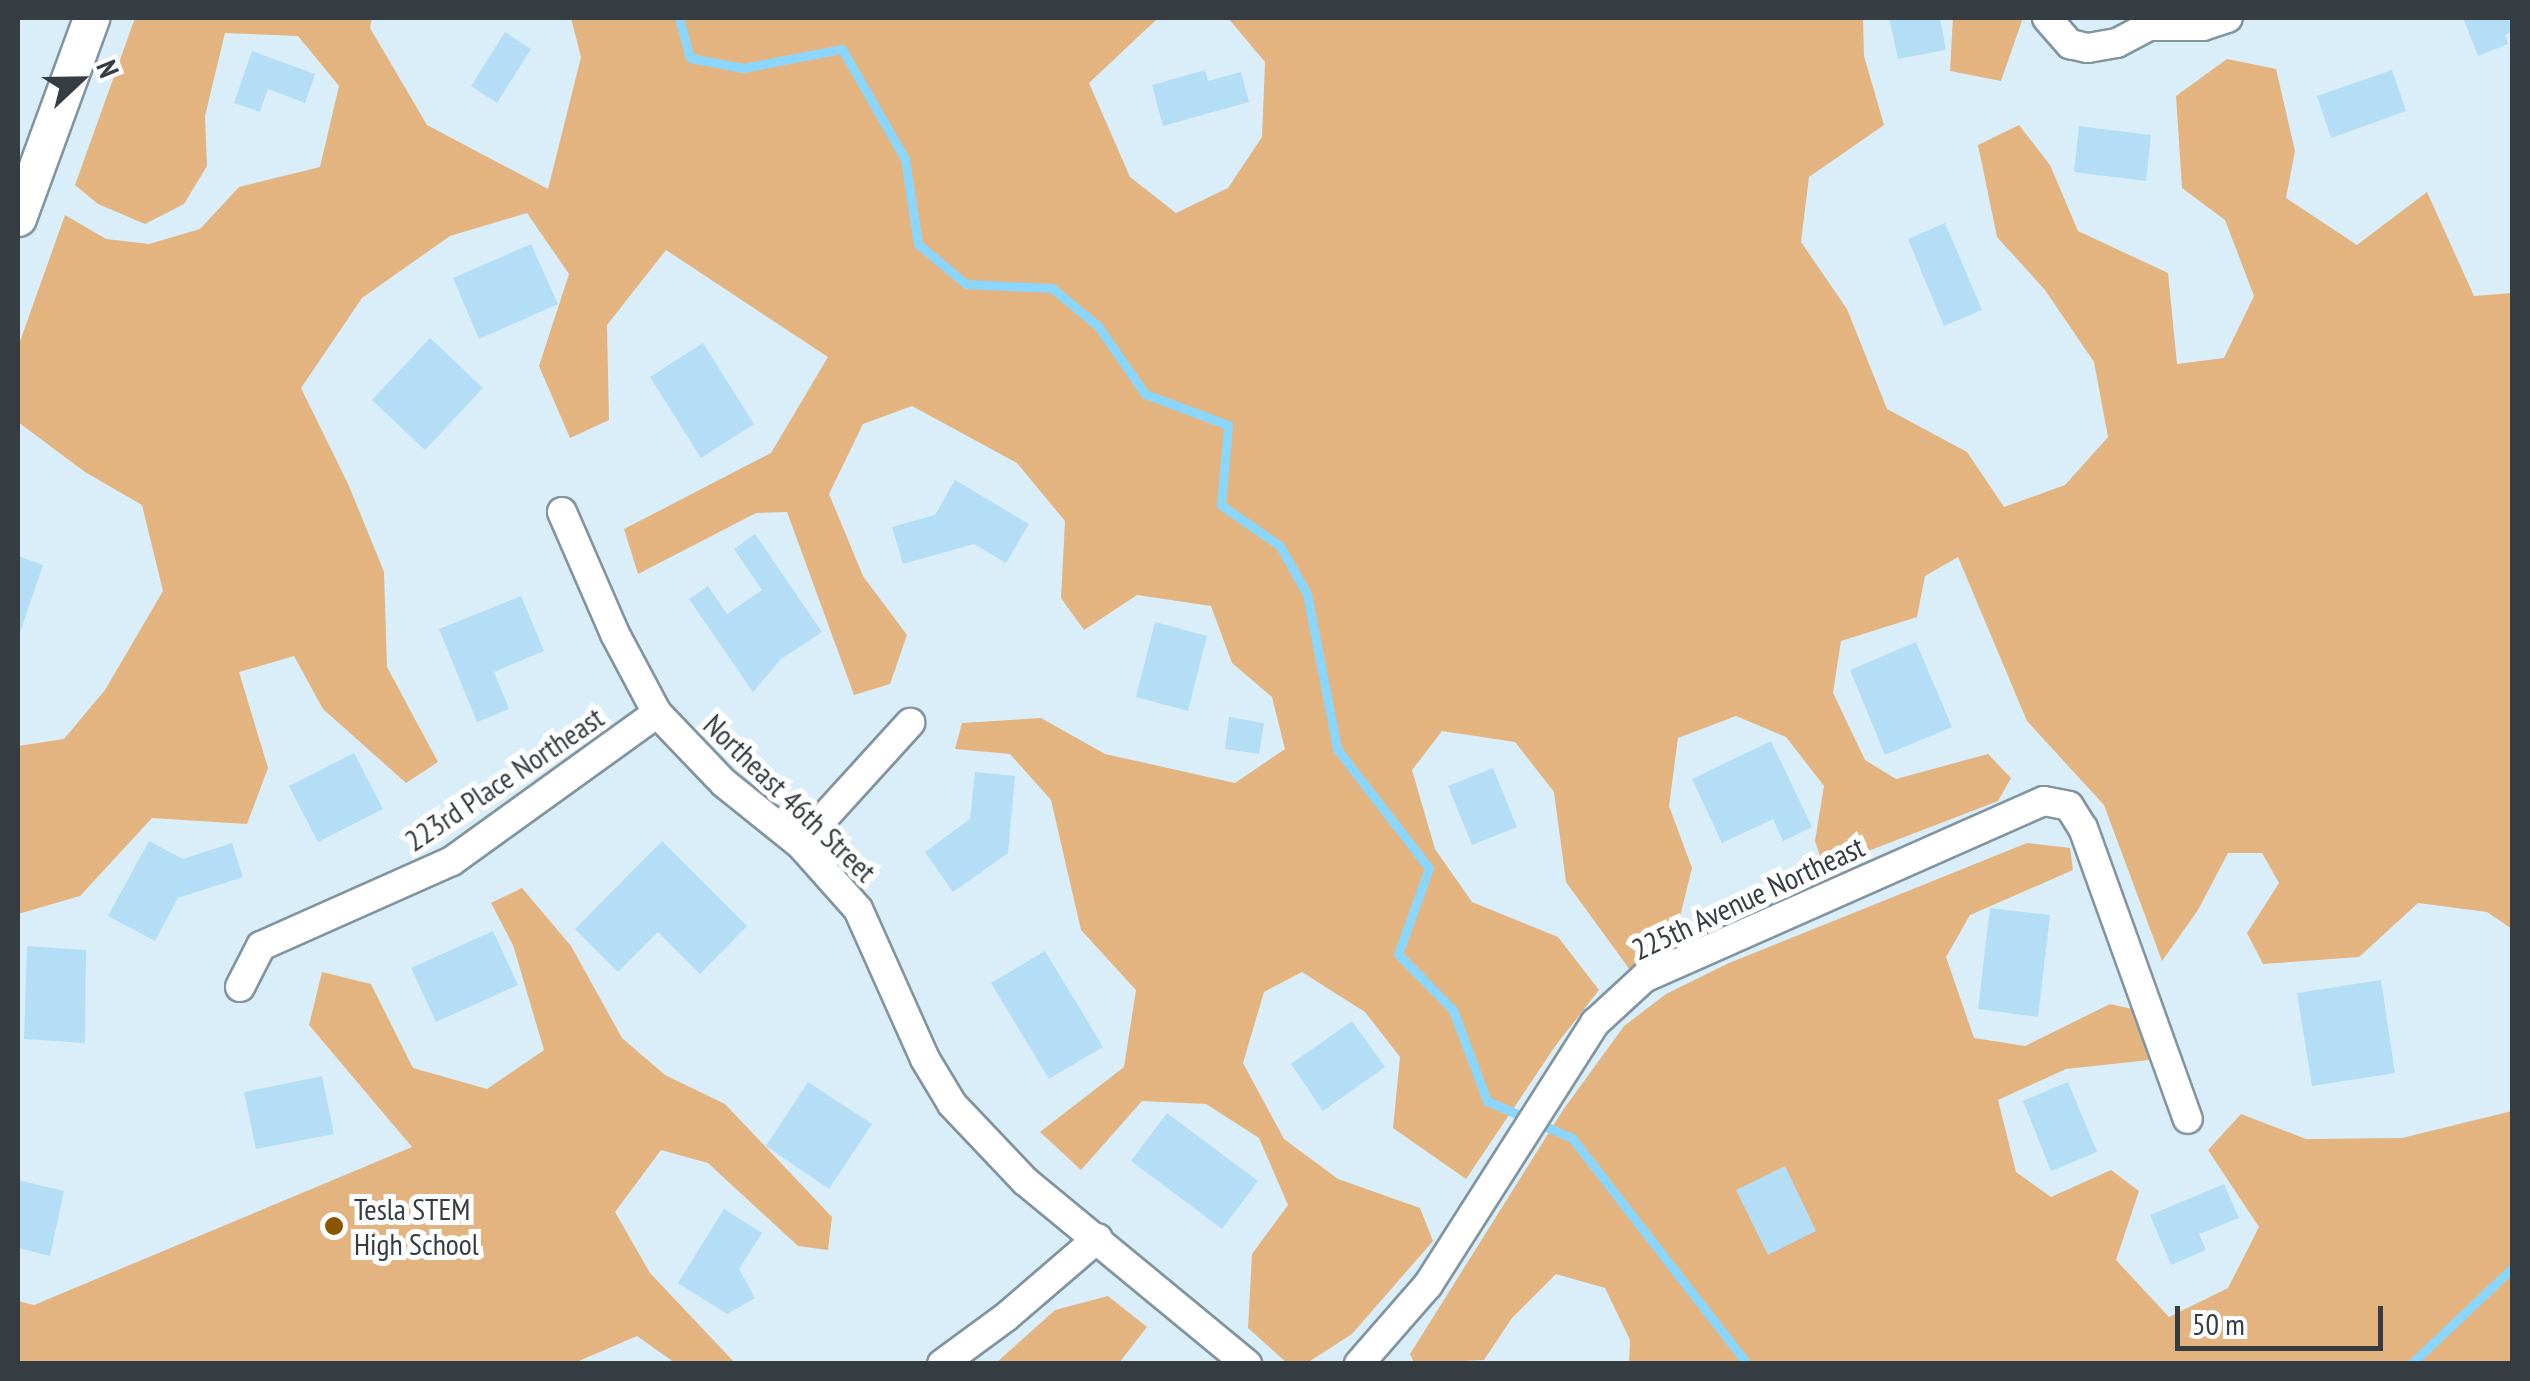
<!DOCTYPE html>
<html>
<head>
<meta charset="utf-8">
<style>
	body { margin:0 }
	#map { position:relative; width:2530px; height:1381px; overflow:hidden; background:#daeef9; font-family:"PT Sans Narrow",sans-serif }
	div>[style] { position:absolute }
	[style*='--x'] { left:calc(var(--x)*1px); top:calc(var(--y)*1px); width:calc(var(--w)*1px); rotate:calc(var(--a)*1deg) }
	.green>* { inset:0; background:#e3b47f }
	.stream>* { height:9px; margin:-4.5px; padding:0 4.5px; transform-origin:4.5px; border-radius:4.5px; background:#8bd6fd }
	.building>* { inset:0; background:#b3def6 }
	.roads { filter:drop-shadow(2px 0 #82959f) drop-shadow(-2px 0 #82959f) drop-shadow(0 2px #82959f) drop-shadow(0 -2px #82959f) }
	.minor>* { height:28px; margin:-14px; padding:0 14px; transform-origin:14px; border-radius:14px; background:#fff }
	.major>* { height:35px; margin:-17.5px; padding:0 17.5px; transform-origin:17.5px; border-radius:17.5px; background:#fff }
	.dots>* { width:28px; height:28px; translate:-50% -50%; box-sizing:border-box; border:5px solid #fff; border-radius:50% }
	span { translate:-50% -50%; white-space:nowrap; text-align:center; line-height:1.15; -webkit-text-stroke:10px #fff; paint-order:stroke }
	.street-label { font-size:30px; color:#353d42 }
	.poi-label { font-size:30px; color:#353d42 }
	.left { translate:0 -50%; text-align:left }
	.frame { position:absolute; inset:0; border:20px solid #353d42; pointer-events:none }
	.north { position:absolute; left:30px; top:30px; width:100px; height:100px; -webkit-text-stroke:8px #fff; paint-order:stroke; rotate:68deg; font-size:28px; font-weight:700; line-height:40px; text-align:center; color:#353d42 }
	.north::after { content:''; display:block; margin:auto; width:35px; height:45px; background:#353d42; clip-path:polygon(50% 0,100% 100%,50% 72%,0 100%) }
	.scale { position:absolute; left:2175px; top:1306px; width:208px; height:45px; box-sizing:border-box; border:5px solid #353d42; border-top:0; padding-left:12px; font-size:30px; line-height:35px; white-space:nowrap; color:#353d42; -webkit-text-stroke:8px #fff; paint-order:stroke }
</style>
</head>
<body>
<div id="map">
	<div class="green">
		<i style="clip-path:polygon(135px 18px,372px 18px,370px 28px,427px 125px,548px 189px,581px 57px,571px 18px,1158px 18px,1089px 83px,1130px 177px,1176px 213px,1228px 188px,1262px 137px,1265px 62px,1228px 18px,1863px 18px,1864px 56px,1884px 125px,1809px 177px,1801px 242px,1847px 309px,1887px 409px,1967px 452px,2004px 507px,2065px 485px,2108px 437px,2094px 362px,2045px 290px,1997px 237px,1978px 145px,2019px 125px,2050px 165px,2078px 231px,2168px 273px,2177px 364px,2224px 358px,2254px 296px,2225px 220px,2182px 188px,2176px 96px,2227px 59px,2276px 69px,2295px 151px,2286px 198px,2357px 245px,2427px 192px,2474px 296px,2512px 293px,2512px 929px,2487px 912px,2418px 903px,2359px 957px,2263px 964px,2247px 933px,2279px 883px,2262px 853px,2228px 853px,2198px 910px,2162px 961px,2104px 805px,2027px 721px,1958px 557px,1925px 576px,1917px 617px,1841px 641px,1833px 693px,1865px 760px,1896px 779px,1988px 754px,2011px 778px,1998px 801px,1824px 868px,1815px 841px,1824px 786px,1786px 737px,1736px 716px,1678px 738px,1669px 806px,1692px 868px,1674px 941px,1630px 970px,1566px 882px,1554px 792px,1515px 742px,1442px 731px,1412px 770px,1435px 849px,1472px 902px,1558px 937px,1599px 990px,1556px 1045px,1466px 1179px,1393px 1128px,1400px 1057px,1365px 1012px,1302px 972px,1264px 992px,1243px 1063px,1284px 1139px,1338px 1179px,1420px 1208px,1433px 1241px,1352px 1334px,1307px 1363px,1287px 1363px,1248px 1328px,1252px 1254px,1288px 1205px,1259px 1138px,1206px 1104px,1142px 1101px,1081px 1170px,1040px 1132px,1124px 1067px,1136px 990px,1081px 930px,1051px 800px,1010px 754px,955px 749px,962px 723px,1041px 718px,1105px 754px,1235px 783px,1285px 749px,1272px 697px,1232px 663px,1211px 606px,1137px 595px,1084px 630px,1061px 598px,1065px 521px,1017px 463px,912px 406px,863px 424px,829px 494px,863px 576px,907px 635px,890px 684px,854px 695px,787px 512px,756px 513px,638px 574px,624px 529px,771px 453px,828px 357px,666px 250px,607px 325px,609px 420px,570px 438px,539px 366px,569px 274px,527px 213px,450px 236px,362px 298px,301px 388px,349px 486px,384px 572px,387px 667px,438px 762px,406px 783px,323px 709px,294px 656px,239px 672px,268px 768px,247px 824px,152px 818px,80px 896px,18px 914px,18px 746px,64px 739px,105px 690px,163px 591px,142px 505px,85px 472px,18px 422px,18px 347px,65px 215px,106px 239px,149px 244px,200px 229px,239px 187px,320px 167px,339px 86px,298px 36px,225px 33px,205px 116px,207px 166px,184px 204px,145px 224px,98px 204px,75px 185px)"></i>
		<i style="clip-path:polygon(1953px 18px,2023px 18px,2001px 81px,1950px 71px)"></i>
		<i style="clip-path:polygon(2027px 843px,2070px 848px,2073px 870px,1970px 915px,1946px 957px,1974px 1038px,2025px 1046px,2110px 1004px,2132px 1009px,2150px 1060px,2066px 1069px,1998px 1100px,2016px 1172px,2051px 1197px,2111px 1170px,2139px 1191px,2116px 1260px,2169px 1317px,2228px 1288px,2259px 1227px,2208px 1150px,2241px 1114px,2306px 1139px,2402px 1138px,2512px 1111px,2512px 1363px,1629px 1363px,1630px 1340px,1605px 1288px,1556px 1274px,1512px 1318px,1484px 1360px,1414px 1363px,1410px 1354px,1563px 1110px,1624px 1026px,1666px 994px,1729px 963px)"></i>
		<i style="clip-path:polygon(522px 888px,571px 946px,622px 1038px,665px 1075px,725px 1104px,832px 1217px,828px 1250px,798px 1246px,708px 1163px,661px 1150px,615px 1212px,650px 1273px,735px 1363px,675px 1363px,637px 1336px,572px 1364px,18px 1363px,18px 1301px,34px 1305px,412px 1147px,309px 1025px,322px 972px,371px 984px,413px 1068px,487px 1089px,544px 1050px,513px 945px,491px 903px)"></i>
		<i style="clip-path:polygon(1108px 1296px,1147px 1327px,1119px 1363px,996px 1363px,1055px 1310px)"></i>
	</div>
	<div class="stream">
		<i style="--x:679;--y:18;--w:41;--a:74.6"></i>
		<i style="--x:690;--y:58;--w:54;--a:10.7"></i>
		<i style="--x:743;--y:68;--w:101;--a:-10.9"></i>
		<i style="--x:842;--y:49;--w:127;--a:60.2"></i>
		<i style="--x:905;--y:159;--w:86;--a:81.3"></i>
		<i style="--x:918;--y:244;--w:62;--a:39.8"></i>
		<i style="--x:966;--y:284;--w:86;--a:2.7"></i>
		<i style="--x:1052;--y:288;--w:60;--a:39.6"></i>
		<i style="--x:1098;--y:326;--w:83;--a:55.3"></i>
		<i style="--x:1145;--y:394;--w:89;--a:20.5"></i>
		<i style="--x:1228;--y:425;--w:80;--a:95"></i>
		<i style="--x:1221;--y:505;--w:72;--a:34.8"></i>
		<i style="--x:1280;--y:546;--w:55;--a:60.6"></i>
		<i style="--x:1307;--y:594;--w:158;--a:79"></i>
		<i style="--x:1337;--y:749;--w:150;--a:52.3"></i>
		<i style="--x:1429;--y:868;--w:91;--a:109.8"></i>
		<i style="--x:1398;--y:954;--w:78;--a:45.5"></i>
		<i style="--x:1453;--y:1010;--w:97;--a:69.5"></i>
		<i style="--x:1487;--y:1101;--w:93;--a:23.5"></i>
		<i style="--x:1572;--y:1138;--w:286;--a:52.2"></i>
		<i style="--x:2411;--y:1364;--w:139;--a:-43.5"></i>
	</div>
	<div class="building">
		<i style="clip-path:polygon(1889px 18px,1940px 18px,1946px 50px,1898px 59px)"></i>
		<i style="clip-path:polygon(2463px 18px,2512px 18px,2512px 32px,2505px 35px,2508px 44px,2478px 56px)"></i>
		<i style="clip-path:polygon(505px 32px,531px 49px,497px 103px,471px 86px)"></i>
		<i style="clip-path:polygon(252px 51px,315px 74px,305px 103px,268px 89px,260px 112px,234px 103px)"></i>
		<i style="clip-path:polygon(1205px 70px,1208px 81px,1241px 72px,1249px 102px,1163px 126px,1152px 85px)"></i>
		<i style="clip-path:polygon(2392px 70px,2406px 111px,2331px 138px,2317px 96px)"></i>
		<i style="clip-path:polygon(2079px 126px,2151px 135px,2146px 181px,2074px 172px)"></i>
		<i style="clip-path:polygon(1945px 223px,1982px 310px,1944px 326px,1908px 239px)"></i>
		<i style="clip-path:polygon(531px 244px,558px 304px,479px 339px,453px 278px)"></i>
		<i style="clip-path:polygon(430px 338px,483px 388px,425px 450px,372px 400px)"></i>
		<i style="clip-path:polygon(703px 343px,754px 424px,701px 458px,650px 377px)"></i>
		<i style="clip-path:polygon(955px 480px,1029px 524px,1006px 563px,974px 544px,903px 564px,892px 527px,935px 515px)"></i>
		<i style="clip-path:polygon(755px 534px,822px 632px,781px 659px,753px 692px,689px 599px,708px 586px,727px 614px,762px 590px,734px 549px)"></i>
		<i style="clip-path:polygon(18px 556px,43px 565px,21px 630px,18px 629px)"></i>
		<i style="clip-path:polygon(521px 596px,544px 651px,494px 672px,509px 709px,477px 722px,439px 629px)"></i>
		<i style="clip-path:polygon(1155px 622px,1207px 636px,1188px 711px,1136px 697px)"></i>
		<i style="clip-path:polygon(1916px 642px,1952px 727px,1885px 755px,1850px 670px)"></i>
		<i style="clip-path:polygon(1229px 717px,1264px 723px,1259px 754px,1225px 749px)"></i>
		<i style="clip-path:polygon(1771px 741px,1812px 827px,1783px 841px,1773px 819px,1722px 843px,1692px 779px)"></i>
		<i style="clip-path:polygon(354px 753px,383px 809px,318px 842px,289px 786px)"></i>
		<i style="clip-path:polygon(1493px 768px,1517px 827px,1472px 845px,1448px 786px)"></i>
		<i style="clip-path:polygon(975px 772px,1015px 776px,1008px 853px,953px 892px,925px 852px,970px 819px)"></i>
		<i style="clip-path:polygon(149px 841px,183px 859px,232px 843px,243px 877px,178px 898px,155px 941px,108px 916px)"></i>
		<i style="clip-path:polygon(662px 841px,747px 926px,700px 974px,658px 932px,618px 972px,575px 929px)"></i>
		<i style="clip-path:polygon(1990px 908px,2050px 915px,2038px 1017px,1978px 1009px)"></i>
		<i style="clip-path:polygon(493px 931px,518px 985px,436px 1022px,411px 968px)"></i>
		<i style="clip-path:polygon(27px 946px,86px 950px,85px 1043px,24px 1039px)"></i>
		<i style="clip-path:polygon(1045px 951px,1103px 1047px,1049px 1079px,991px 983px)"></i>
		<i style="clip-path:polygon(2381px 980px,2395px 1073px,2312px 1086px,2297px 993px)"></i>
		<i style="clip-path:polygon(1352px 1021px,1385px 1067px,1323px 1111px,1291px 1064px)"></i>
		<i style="clip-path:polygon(322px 1076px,334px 1134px,256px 1149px,244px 1092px)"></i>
		<i style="clip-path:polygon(808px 1082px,872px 1124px,829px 1189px,766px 1146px)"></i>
		<i style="clip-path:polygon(2068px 1082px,2097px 1152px,2051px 1171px,2023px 1101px)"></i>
		<i style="clip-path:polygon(1167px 1113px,1258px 1181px,1222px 1229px,1131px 1161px)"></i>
		<i style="clip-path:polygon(1785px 1166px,1816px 1231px,1768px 1255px,1736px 1190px)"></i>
		<i style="clip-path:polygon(18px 1180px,64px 1191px,50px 1256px,18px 1248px)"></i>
		<i style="clip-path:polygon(2224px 1184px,2239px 1218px,2199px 1234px,2206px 1250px,2171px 1265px,2150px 1215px)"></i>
		<i style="clip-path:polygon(724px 1209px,762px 1233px,739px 1269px,755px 1298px,727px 1314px,678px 1283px)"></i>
	</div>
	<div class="roads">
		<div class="minor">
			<i style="--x:2047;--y:18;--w:35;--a:49"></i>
			<i style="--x:2070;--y:44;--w:18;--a:13"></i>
			<i style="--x:2088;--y:48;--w:29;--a:-10"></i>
			<i style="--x:2117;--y:43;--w:36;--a:-28"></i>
			<i style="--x:2149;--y:26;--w:54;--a:0"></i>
			<i style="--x:2203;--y:26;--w:26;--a:-18"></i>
			<i style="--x:562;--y:512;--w:133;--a:66.5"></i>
			<i style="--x:615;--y:634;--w:89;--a:62"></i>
			<i style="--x:657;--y:713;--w:97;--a:46.3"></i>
			<i style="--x:724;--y:783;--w:97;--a:38.8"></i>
			<i style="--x:800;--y:844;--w:87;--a:48.3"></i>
			<i style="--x:858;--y:909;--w:164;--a:65.9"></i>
			<i style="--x:925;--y:1059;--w:52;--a:59"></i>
			<i style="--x:952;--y:1104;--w:106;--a:46.5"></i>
			<i style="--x:1025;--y:1181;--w:288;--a:39.5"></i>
			<i style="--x:800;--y:844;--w:164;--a:-47.7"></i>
			<i style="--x:240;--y:987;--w:46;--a:-62.9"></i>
			<i style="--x:261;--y:946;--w:209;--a:-24"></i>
			<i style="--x:452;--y:861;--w:253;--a:-35.8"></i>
			<i style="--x:942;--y:1364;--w:79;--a:-36.3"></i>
			<i style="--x:1006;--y:1317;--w:121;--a:-40.7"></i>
			<i style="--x:1359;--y:1364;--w:105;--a:-48.9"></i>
			<i style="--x:1428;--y:1285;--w:311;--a:-57.5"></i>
			<i style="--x:1595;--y:1023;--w:67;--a:-42.6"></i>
			<i style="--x:1644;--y:978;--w:437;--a:-23.9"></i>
			<i style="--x:2044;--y:801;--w:25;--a:11"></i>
			<i style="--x:2069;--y:806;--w:26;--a:58"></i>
			<i style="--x:2083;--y:828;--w:309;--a:70.2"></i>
		</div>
		<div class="major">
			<i style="--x:18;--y:218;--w:213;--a:-69.9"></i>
		</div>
	</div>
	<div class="dots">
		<i style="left:334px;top:1226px;background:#895500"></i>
	</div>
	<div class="street-label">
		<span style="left:504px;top:779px;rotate:-34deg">223rd Place Northeast</span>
		<span style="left:790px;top:798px;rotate:44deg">Northeast 46th Street</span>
		<span style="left:1748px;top:898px;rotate:-25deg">225th Avenue Northeast</span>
	</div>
	<div class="poi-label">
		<span class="left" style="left:354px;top:1226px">Tesla STEM<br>High School</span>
	</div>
	<div class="frame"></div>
	<div class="north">N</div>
	<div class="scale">50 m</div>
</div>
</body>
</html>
